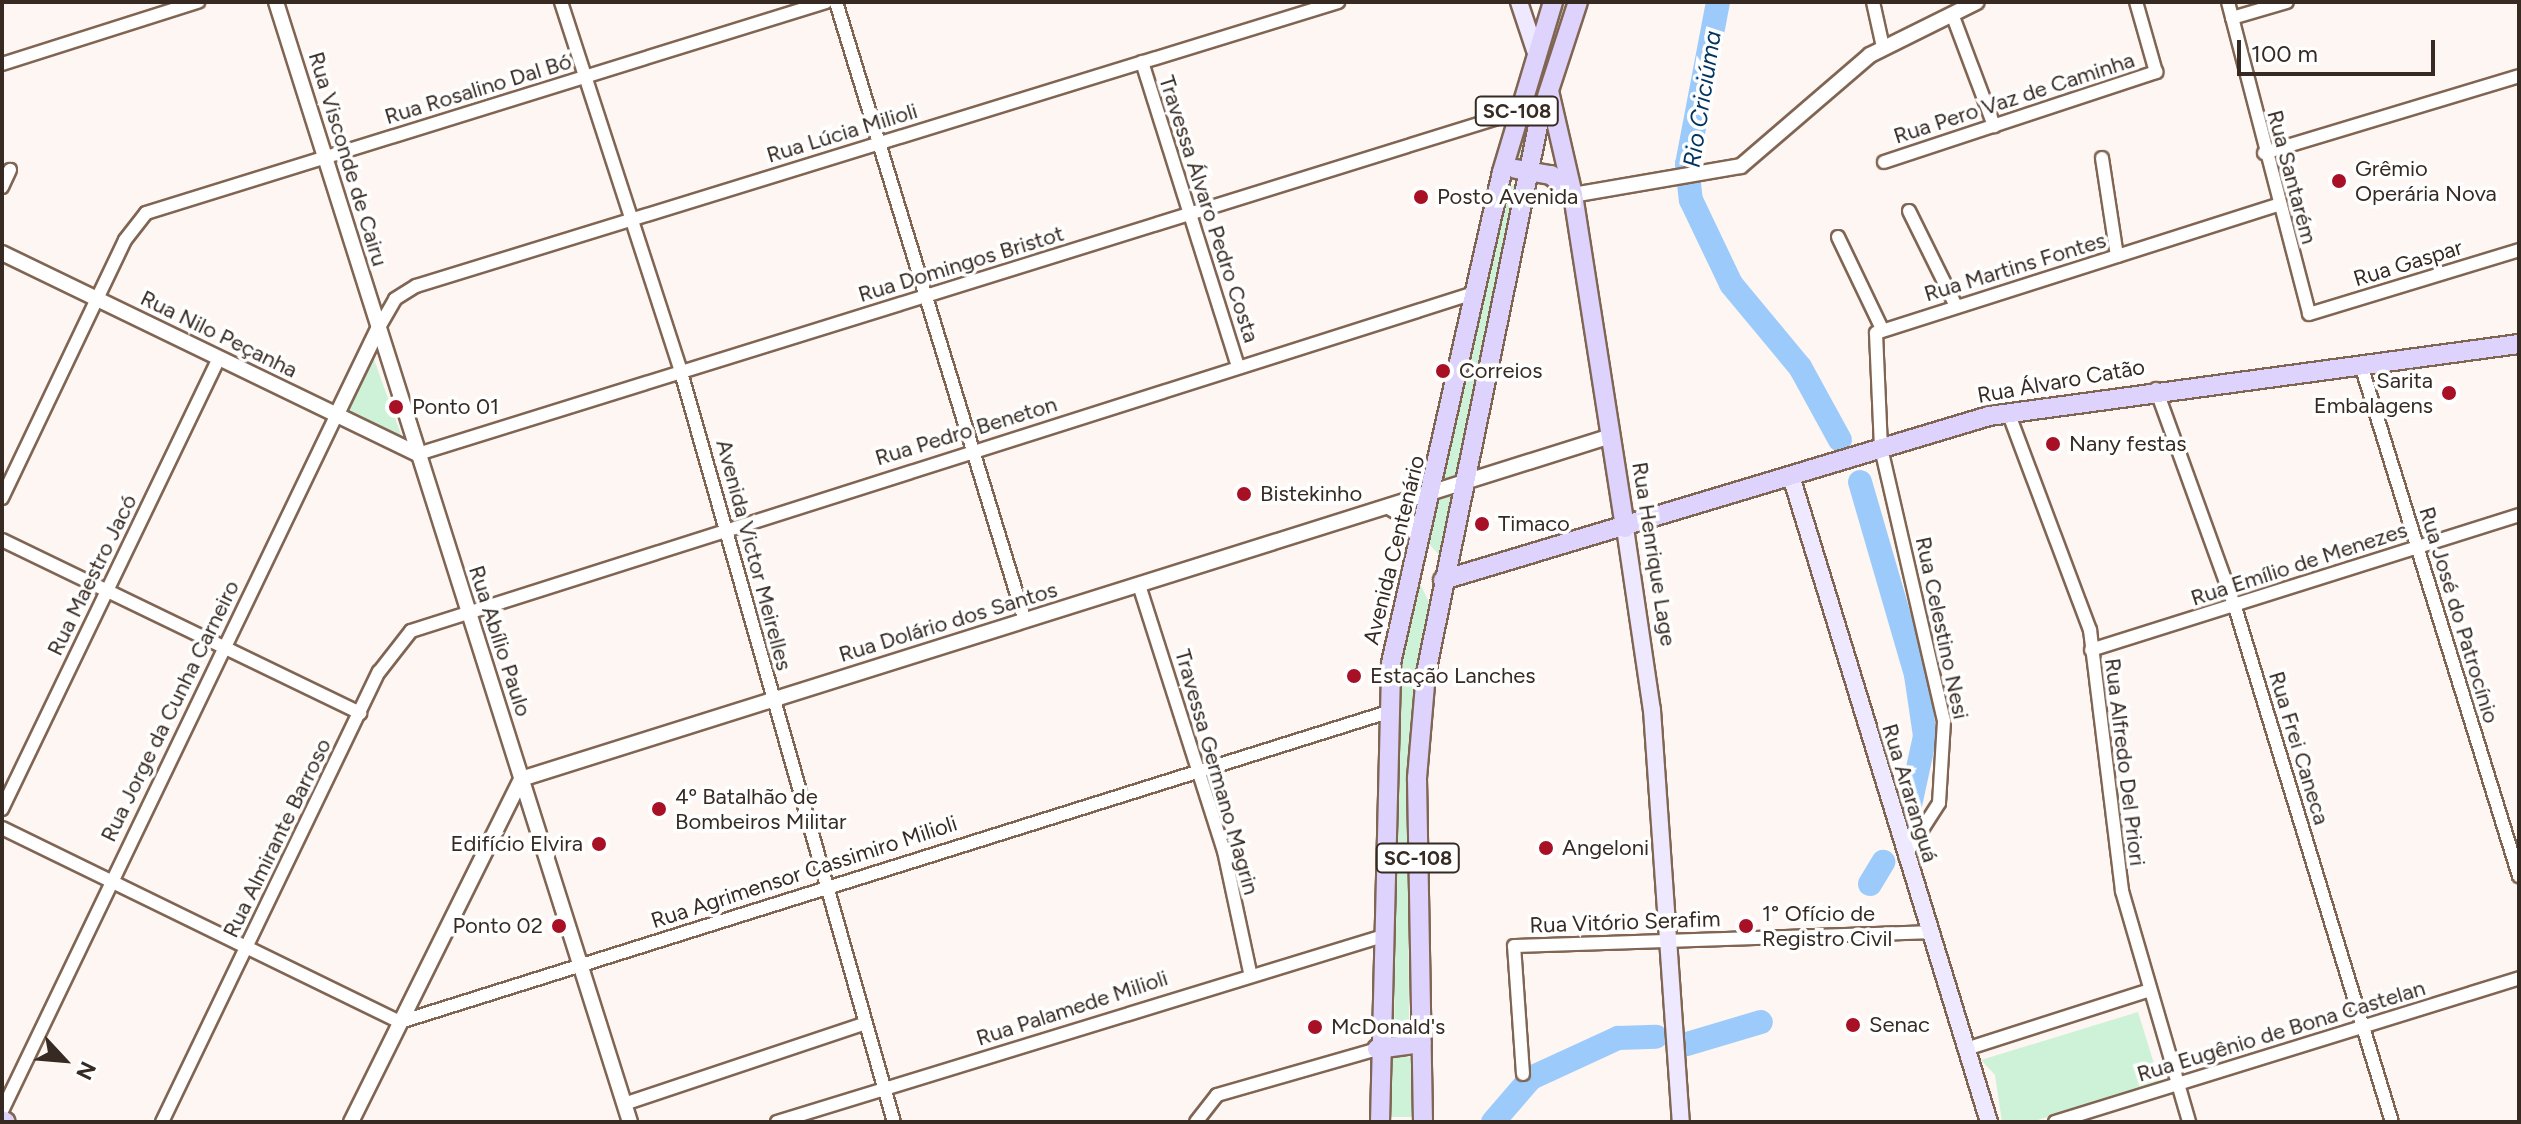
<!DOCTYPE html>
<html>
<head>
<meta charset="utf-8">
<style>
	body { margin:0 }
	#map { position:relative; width:2521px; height:1124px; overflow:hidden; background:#fdf6f2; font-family:Figtree,sans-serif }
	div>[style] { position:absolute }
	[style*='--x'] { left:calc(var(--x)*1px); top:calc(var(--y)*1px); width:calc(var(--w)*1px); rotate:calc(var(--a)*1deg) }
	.green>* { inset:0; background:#cef2d8 }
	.river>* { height:24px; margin:-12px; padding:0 12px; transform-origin:12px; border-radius:12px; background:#9ccbfb }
	.roads { filter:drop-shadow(2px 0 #816553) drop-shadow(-2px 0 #816553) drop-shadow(0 2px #816553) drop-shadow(0 -2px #816553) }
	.minor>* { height:12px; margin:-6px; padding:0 6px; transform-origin:6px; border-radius:6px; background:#fff }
	.tertiary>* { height:14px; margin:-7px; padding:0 7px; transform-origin:7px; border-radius:7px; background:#fff }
	.secondary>* { height:16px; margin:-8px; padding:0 8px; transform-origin:8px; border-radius:8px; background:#eee9fe }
	.primary>* { height:18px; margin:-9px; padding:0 9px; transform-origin:9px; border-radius:9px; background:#ddd3fc }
	.dots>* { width:22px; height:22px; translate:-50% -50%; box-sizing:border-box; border:4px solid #fff; border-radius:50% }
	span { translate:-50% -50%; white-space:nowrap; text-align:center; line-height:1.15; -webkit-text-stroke:7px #fff; paint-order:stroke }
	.shield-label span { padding:2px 6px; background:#fff; border:2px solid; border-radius:6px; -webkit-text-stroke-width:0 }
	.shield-label { font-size:20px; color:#362a22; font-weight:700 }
	.street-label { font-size:22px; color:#362a22 }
	.poi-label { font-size:22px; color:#362a22 }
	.left { translate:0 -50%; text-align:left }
	.right { translate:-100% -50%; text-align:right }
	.water-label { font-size:24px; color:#00345f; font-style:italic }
	.frame { position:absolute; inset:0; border:4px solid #362a22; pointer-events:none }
	.north { position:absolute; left:24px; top:1020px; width:80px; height:80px; -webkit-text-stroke:6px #fff; paint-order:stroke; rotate:116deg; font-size:22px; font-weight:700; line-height:32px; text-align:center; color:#362a22 }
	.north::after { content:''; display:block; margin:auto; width:28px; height:36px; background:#362a22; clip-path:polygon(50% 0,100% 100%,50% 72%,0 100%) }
	.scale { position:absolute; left:2237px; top:40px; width:198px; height:36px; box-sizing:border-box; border:4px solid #362a22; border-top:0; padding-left:10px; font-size:24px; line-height:28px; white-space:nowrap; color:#362a22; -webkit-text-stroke:6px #fff; paint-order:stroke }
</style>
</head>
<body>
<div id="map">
	<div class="green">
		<i style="clip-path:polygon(1559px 2px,1573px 2px,1528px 157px,1512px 159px)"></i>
		<i style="clip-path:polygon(1523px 181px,1480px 383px,1440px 556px,1428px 543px,1504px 189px)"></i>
		<i style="clip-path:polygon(371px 351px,402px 437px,343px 409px)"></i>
		<i style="clip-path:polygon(1419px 582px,1430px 604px,1408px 800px,1409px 1034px,1394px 1036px,1399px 677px)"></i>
		<i style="clip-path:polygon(2138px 1012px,2160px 1083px,2031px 1122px,2002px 1122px,1995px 1075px,1981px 1060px)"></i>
		<i style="clip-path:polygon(1387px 1055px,1413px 1058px,1414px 1117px,1389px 1117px)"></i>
	</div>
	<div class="river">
		<i style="--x:1718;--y:2;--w:165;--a:100.8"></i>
		<i style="--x:1687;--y:164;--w:36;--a:84"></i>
		<i style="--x:1691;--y:200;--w:93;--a:64.5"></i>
		<i style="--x:1731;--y:284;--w:108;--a:50.3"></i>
		<i style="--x:1800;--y:367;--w:83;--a:61.3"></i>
		<i style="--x:1860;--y:482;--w:201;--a:73.8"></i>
		<i style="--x:1916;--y:675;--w:62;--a:81.6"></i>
		<i style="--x:1925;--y:736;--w:85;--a:102.2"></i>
		<i style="--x:1870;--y:884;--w:26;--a:-59"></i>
		<i style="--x:1687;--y:1044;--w:77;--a:-16.6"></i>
		<i style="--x:1493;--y:1122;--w:58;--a:-49.2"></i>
		<i style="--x:1531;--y:1078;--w:96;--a:-24.7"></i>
		<i style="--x:1618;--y:1038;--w:38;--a:-2"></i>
	</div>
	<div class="roads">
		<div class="minor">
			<i style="--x:561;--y:2;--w:389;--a:72"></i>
			<i style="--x:681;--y:372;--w:780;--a:74.15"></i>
			<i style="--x:836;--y:2;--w:647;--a:73.02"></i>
			<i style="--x:1873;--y:2;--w:46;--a:77.5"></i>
			<i style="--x:2228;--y:2;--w:322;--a:75.4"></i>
			<i style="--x:2309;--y:314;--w:220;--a:-16.9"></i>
			<i style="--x:1952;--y:14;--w:120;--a:69.4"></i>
			<i style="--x:2232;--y:18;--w:57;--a:-16.2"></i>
			<i style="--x:1142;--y:62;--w:320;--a:72.5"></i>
			<i style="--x:2;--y:64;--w:206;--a:-17.6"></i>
			<i style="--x:2264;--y:153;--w:266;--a:-16.8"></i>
			<i style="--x:2102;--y:158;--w:99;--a:81.3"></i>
			<i style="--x:1884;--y:162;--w:287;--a:-18.3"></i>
			<i style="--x:2156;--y:72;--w:73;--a:-105.9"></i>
			<i style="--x:2;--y:187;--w:19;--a:-65"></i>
			<i style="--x:1909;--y:211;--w:106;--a:63.7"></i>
			<i style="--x:1838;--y:237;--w:102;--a:64.4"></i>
			<i style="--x:378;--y:329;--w:34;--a:-60"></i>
			<i style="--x:395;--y:299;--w:25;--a:-32"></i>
			<i style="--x:416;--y:286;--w:965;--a:-17.12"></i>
			<i style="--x:2361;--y:365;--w:535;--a:72.82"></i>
			<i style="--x:2156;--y:389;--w:232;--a:70.1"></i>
			<i style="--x:2235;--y:607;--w:538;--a:73.05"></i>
			<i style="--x:2008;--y:412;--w:233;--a:69.4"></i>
			<i style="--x:2090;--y:630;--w:263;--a:83"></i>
			<i style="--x:2122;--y:891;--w:241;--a:73.8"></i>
			<i style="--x:418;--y:454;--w:1151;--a:-17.29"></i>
			<i style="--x:2;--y:498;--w:286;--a:-64.5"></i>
			<i style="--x:125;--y:240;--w:34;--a:-52"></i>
			<i style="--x:146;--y:213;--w:712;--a:-17.24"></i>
			<i style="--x:2;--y:540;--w:398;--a:25.8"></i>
			<i style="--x:1139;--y:585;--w:279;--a:72.3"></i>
			<i style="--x:1224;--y:851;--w:124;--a:77.9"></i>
			<i style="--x:2091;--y:650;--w:449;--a:-17.5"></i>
			<i style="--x:2;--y:809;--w:500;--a:-64.3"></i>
			<i style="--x:2;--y:828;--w:443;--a:26"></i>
			<i style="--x:400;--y:1022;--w:1032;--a:-17.42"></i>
			<i style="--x:1905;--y:856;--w:63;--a:-57.3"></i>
			<i style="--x:1939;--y:803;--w:82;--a:-86.5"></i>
			<i style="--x:1944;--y:721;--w:280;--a:-103"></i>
			<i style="--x:1881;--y:448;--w:115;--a:-92.5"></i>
			<i style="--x:1876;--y:333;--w:421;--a:-17.7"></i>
			<i style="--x:1966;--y:1049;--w:190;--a:-17.8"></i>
			<i style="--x:1523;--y:1074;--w:128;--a:-94"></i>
			<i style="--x:1514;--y:946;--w:415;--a:-1.9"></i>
			<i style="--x:624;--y:1104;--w:255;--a:-18.5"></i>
			<i style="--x:2;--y:1111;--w:771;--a:-64.33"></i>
			<i style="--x:162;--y:1122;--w:500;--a:-64.3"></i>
			<i style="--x:379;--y:672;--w:52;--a:-52"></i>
			<i style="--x:411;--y:631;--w:1119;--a:-17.64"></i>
			<i style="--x:777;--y:1122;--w:631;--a:-17.06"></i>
			<i style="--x:1196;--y:1122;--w:34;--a:-52"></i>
			<i style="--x:1217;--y:1095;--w:166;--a:-16"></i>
			<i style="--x:2055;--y:1122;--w:486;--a:-17.2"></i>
		</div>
		<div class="tertiary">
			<i style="--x:276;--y:2;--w:1175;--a:72.46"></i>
			<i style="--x:1573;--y:195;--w:170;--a:-9.8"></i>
			<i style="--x:1741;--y:166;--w:170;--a:-40.7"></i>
			<i style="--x:1870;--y:55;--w:119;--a:-26.4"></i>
			<i style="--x:2;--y:253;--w:462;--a:25.8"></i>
			<i style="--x:336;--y:416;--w:97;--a:-64.2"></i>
			<i style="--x:1389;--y:507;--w:22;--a:32"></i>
			<i style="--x:1408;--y:519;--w:25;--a:63"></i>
			<i style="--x:351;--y:1122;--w:383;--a:-63.6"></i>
			<i style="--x:521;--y:779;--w:1143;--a:-17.47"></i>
		</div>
		<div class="secondary">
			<i style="--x:1519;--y:2;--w:51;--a:71.6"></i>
			<i style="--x:1791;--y:476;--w:676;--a:72.96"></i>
			<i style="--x:1625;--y:528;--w:184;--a:81.6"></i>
			<i style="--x:1652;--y:710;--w:413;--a:86"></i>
		</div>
		<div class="primary">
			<i style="--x:1549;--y:91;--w:107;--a:77"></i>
			<i style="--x:1573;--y:195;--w:337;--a:81.1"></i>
			<i style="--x:1516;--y:169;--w:36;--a:10"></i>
			<i style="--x:1551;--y:175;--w:30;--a:42"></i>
			<i style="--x:1443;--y:580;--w:570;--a:-16.72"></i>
			<i style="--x:1989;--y:416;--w:535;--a:-7.74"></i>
			<i style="--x:1377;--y:1049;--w:45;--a:-7.6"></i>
			<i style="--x:2;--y:1120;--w:4;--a:27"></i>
			<i style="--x:1380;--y:1122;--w:459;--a:-88.6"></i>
			<i style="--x:1391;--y:663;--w:503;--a:-77.26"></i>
			<i style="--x:1502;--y:172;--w:177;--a:-73.3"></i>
			<i style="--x:1423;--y:1122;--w:344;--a:-91"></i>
			<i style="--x:1417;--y:778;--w:105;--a:-85.1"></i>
			<i style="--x:1426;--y:673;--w:563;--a:-78.43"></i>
			<i style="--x:1539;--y:121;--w:125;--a:-71.9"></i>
		</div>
	</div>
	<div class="dots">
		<i style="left:2339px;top:181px;background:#a81125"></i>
		<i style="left:1421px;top:197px;background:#a81125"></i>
		<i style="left:1443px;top:371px;background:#a81125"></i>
		<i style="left:2449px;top:393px;background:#a81125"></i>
		<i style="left:396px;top:407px;background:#a81125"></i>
		<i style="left:2053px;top:444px;background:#a81125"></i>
		<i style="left:1244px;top:494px;background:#a81125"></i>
		<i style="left:1482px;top:524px;background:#a81125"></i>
		<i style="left:1354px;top:676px;background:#a81125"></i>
		<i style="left:659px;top:809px;background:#a81125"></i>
		<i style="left:599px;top:844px;background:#a81125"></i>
		<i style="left:1546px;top:848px;background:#a81125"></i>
		<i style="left:559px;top:926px;background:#a81125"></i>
		<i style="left:1746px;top:926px;background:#a81125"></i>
		<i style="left:1853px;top:1025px;background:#a81125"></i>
		<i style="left:1315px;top:1027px;background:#a81125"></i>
	</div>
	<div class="shield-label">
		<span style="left:1517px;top:111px">SC-108</span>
		<span style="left:1418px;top:858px">SC-108</span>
	</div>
	<div class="street-label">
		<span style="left:478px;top:89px;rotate:-17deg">Rua Rosalino Dal Bó</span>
		<span style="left:2014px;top:98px;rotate:-18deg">Rua Pero Vaz de Caminha</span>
		<span style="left:842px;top:133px;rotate:-17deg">Rua Lúcia Milioli</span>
		<span style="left:348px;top:159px;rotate:73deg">Rua Visconde de Cairu</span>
		<span style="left:2292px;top:177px;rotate:75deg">Rua Santarém</span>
		<span style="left:1209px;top:209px;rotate:72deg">Travessa Álvaro Pedro Costa</span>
		<span style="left:2408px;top:263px;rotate:-17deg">Rua Gaspar</span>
		<span style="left:961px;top:264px;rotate:-17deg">Rua Domingos Bristot</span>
		<span style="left:2015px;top:267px;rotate:-17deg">Rua Martins Fontes</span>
		<span style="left:219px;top:334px;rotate:26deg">Rua Nilo Peçanha</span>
		<span style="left:2061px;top:381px;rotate:-10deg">Rua Álvaro Catão</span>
		<span style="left:966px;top:431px;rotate:-17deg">Rua Pedro Beneton</span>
		<span style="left:1394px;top:550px;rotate:-76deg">Avenida Centenário</span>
		<span style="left:1654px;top:554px;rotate:81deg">Rua Henrique Lage</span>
		<span style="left:754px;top:555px;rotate:75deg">Avenida Victor Meirelles</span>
		<span style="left:2299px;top:564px;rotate:-18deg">Rua Emílio de Menezes</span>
		<span style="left:92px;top:575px;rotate:-64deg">Rua Maestro Jacó</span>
		<span style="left:2459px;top:615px;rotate:73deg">Rua José do Patrocínio</span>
		<span style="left:948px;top:622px;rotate:-17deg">Rua Dolário dos Santos</span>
		<span style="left:1942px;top:628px;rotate:78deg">Rua Celestino Nesi</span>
		<span style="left:500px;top:641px;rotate:72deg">Rua Abílio Paulo</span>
		<span style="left:170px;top:711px;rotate:-64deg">Rua Jorge da Cunha Carneiro</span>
		<span style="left:2299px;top:748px;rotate:73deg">Rua Frei Caneca</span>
		<span style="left:2125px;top:762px;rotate:83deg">Rua Alfredo Del Priori</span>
		<span style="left:1217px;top:772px;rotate:74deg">Travessa Germano Magrin</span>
		<span style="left:1910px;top:793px;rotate:73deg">Rua Araranguá</span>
		<span style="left:277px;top:838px;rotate:-64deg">Rua Almirante Barroso</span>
		<span style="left:804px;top:872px;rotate:-18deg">Rua Agrimensor Cassimiro Milioli</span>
		<span style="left:1625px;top:922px;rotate:-2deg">Rua Vitório Serafim</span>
		<span style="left:1072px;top:1008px;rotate:-18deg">Rua Palamede Milioli</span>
		<span style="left:2281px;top:1031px;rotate:-17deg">Rua Eugênio de Bona Castelan</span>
	</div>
	<div class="poi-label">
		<span class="left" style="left:2355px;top:181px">Grêmio<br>Operária Nova</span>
		<span class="left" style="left:1437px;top:197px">Posto Avenida</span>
		<span class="left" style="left:1459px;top:371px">Correios</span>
		<span class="right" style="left:2433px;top:393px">Sarita<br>Embalagens</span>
		<span class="left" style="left:412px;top:407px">Ponto 01</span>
		<span class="left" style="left:2069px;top:444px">Nany festas</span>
		<span class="left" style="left:1260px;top:494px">Bistekinho</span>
		<span class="left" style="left:1498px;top:524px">Timaco</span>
		<span class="left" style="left:1370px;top:676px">Estação Lanches</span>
		<span class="left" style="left:675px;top:809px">4º Batalhão de<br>Bombeiros Militar</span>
		<span class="right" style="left:583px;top:844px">Edifício Elvira</span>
		<span class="left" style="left:1562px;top:848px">Angeloni</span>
		<span class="left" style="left:1762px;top:926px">1° Ofício de<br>Registro Civil</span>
		<span class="right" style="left:543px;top:926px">Ponto 02</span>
		<span class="left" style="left:1869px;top:1025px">Senac</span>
		<span class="left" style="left:1331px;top:1027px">McDonald's</span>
	</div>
	<div class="water-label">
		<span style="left:1702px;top:99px;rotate:-81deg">Rio Criciúma</span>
	</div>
	<div class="frame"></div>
	<div class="north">N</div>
	<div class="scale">100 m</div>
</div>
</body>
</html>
